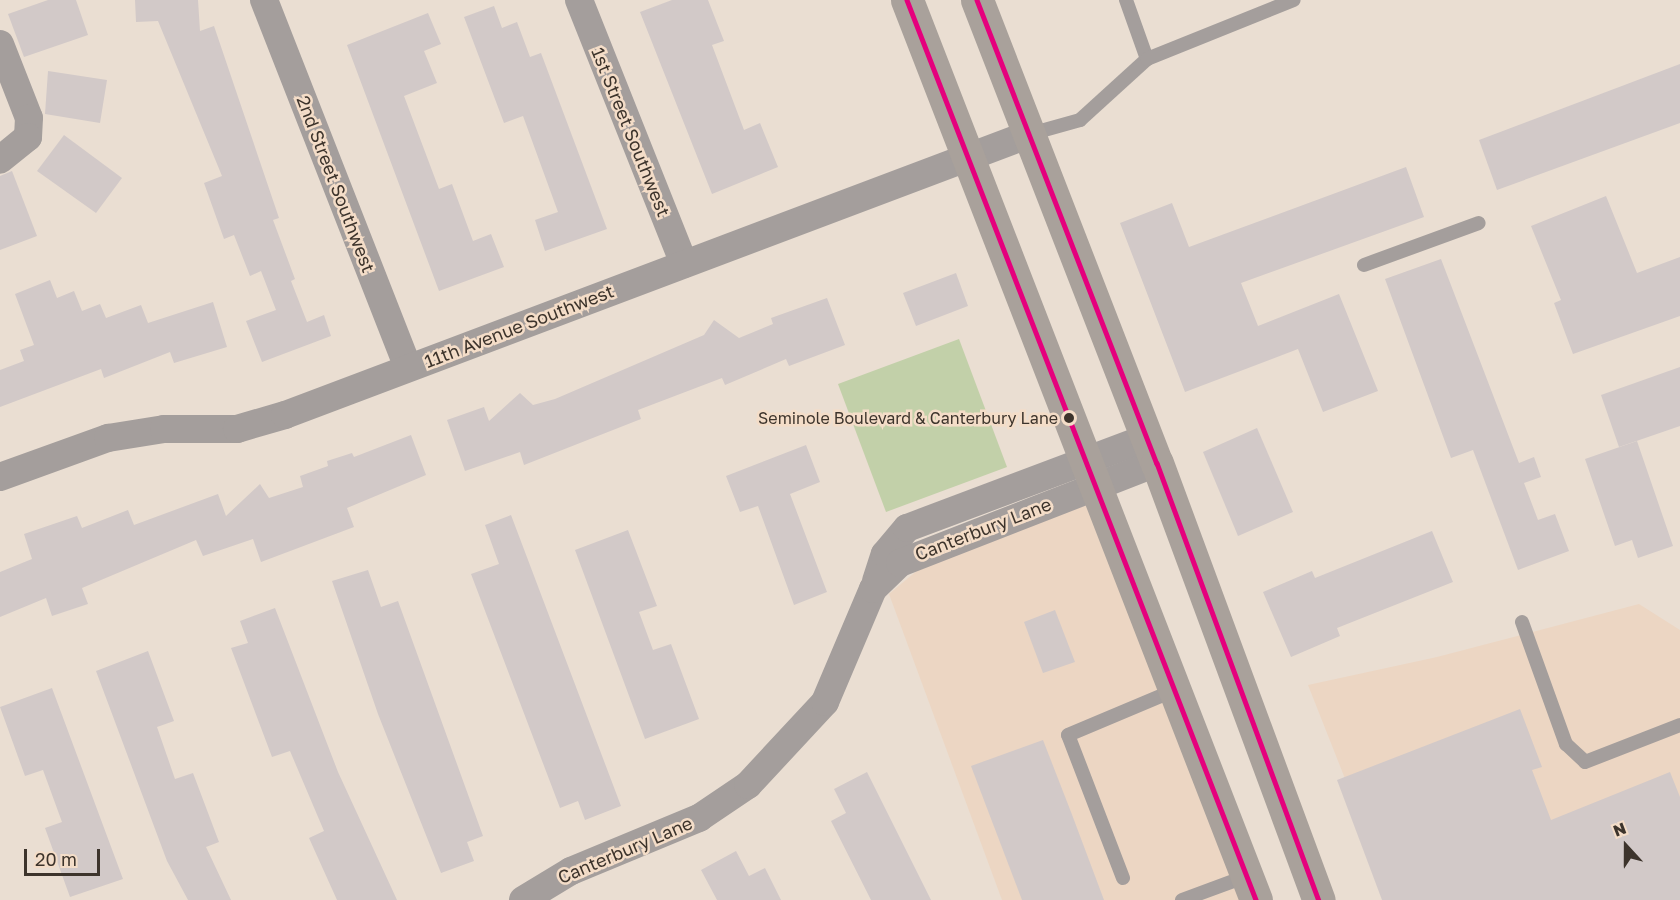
<!DOCTYPE html>
<html>
<head>
<meta charset="utf-8">
<style>
	body { margin:0 }
	#map { position:relative; width:1680px; height:900px; overflow:hidden; background:#eaded2; font-family:"Golos Text",sans-serif }
	div>[style] { position:absolute }
	[style*='--x'] { left:calc(var(--x)*1px); top:calc(var(--y)*1px); width:calc(var(--w)*1px); rotate:calc(var(--a)*1deg) }
	.built>* { inset:0; background:#ecd6c3 }
	.green>* { inset:0; background:#c2d0a9 }
	.building>* { inset:0; background:#d2c9c8 }
	.lane>* { height:14px; margin:-7px; padding:0 7px; transform-origin:7px; border-radius:7px; background:#a49e9c }
	.street>* { height:28px; margin:-14px; padding:0 14px; transform-origin:14px; border-radius:14px; background:#a49e9c }
	.primary>* { height:33px; margin:-16.5px; padding:0 16.5px; transform-origin:16.5px; border-radius:16.5px; background:#a9a19b }
	.bus-1>* { height:4.5px; margin:-2.25px; padding:0 2.25px; transform-origin:2.25px; border-radius:2.25px; background:#e5007d }
	.dots>* { width:16px; height:16px; translate:-50% -50%; box-sizing:border-box; border:3px solid #f4ddc8; border-radius:50% }
	span { translate:-50% -50%; white-space:nowrap; text-align:center; line-height:1.15; -webkit-text-stroke:5px #f4ddc8; paint-order:stroke }
	.bus-label { font-size:16px; color:#3d342c }
	.right { translate:-100% -50%; text-align:right }
	.street-label { font-size:18px; color:#3d342c }
	.north { position:absolute; left:1596px; top:816px; width:60px; height:60px; -webkit-text-stroke:4px #f4ddc8; paint-order:stroke; rotate:339deg; font-size:16px; font-weight:700; line-height:24px; text-align:center; color:#3d342c }
	.north::after { content:''; display:block; margin:auto; width:21px; height:27px; background:#3d342c; clip-path:polygon(50% 0,100% 100%,50% 72%,0 100%) }
	.scale { position:absolute; left:24px; top:849px; width:76px; height:27px; box-sizing:border-box; border:3px solid #3d342c; border-top:0; padding-left:8px; font-size:18px; line-height:21px; white-space:nowrap; color:#3d342c; -webkit-text-stroke:4px #f4ddc8; paint-order:stroke }
</style>
</head>
<body>
<div id="map">
	<div class="built">
		<i style="clip-path:polygon(1086px 505px,1240px 900px,1002px 900px,889px 594px,919px 569px)"></i>
		<i style="clip-path:polygon(1639px 604px,1680px 630px,1680px 900px,1393px 900px,1308px 685px,1437px 657px)"></i>
	</div>
	<div class="green">
		<i style="clip-path:polygon(959px 339px,1007px 467px,886px 512px,838px 384px)"></i>
	</div>
	<div class="building">
		<i style="clip-path:polygon(48px 0,76px 0,88px 35px,24px 57px,8px 14px)"></i>
		<i style="clip-path:polygon(135px 0,198px 0,200px 31px,214px 26px,279px 218px,273px 220px,295px 279px,291px 281px,307px 322px,324px 315px,331px 336px,262px 362px,246px 321px,276px 310px,261px 271px,250px 276px,234px 235px,224px 239px,204px 183px,222px 176px,158px 21px,136px 22px)"></i>
		<i style="clip-path:polygon(672px 0,708px 0,724px 41px,712px 45px,744px 130px,760px 123px,778px 167px,712px 194px,640px 12px)"></i>
		<i style="clip-path:polygon(494px 6px,502px 28px,517px 22px,530px 57px,541px 53px,607px 229px,545px 251px,535px 220px,558px 212px,523px 116px,504px 123px,464px 17px)"></i>
		<i style="clip-path:polygon(428px 13px,441px 44px,424px 51px,437px 83px,404px 96px,439px 189px,452px 184px,473px 241px,491px 234px,504px 267px,439px 291px,347px 45px)"></i>
		<i style="clip-path:polygon(1680px 64px,1680px 123px,1497px 190px,1479px 140px)"></i>
		<i style="clip-path:polygon(48px 71px,107px 80px,100px 123px,45px 114px)"></i>
		<i style="clip-path:polygon(64px 135px,122px 178px,96px 213px,37px 171px)"></i>
		<i style="clip-path:polygon(1406px 167px,1424px 217px,1241px 283px,1258px 326px,1339px 294px,1378px 391px,1323px 412px,1298px 349px,1185px 392px,1120px 223px,1172px 203px,1189px 247px)"></i>
		<i style="clip-path:polygon(12px 171px,37px 236px,0 250px,0 176px)"></i>
		<i style="clip-path:polygon(1606px 196px,1637px 273px,1680px 257px,1680px 316px,1573px 354px,1554px 303px,1561px 300px,1531px 226px)"></i>
		<i style="clip-path:polygon(1441px 259px,1519px 463px,1534px 457px,1541px 477px,1524px 483px,1538px 520px,1555px 514px,1569px 551px,1518px 570px,1473px 450px,1451px 458px,1385px 279px)"></i>
		<i style="clip-path:polygon(956px 273px,968px 306px,916px 326px,903px 293px)"></i>
		<i style="clip-path:polygon(50px 280px,57px 298px,74px 291px,82px 311px,100px 304px,106px 318px,141px 305px,148px 323px,213px 302px,227px 347px,174px 363px,170px 352px,104px 378px,101px 369px,0 407px,0 370px,24px 361px,20px 350px,34px 345px,15px 294px)"></i>
		<i style="clip-path:polygon(827px 298px,845px 345px,789px 366px,786px 359px,725px 385px,722px 378px,638px 410px,641px 419px,524px 465px,520px 452px,465px 471px,447px 420px,484px 407px,489px 421px,520px 393px,533px 405px,555px 399px,704px 335px,714px 320px,739px 338px,773px 324px,771px 318px)"></i>
		<i style="clip-path:polygon(1680px 367px,1680px 426px,1619px 447px,1601px 395px)"></i>
		<i style="clip-path:polygon(1257px 428px,1293px 512px,1238px 536px,1203px 452px)"></i>
		<i style="clip-path:polygon(411px 435px,426px 475px,347px 508px,354px 527px,261px 562px,253px 539px,203px 556px,196px 540px,82px 588px,88px 604px,52px 616px,46px 598px,0 617px,0 572px,32px 559px,24px 534px,77px 516px,82px 528px,128px 510px,134px 525px,218px 494px,226px 516px,260px 484px,269px 498px,303px 487px,300px 476px,328px 466px,327px 461px,352px 453px,354px 457px)"></i>
		<i style="clip-path:polygon(1637px 441px,1673px 546px,1638px 558px,1632px 540px,1615px 546px,1585px 459px)"></i>
		<i style="clip-path:polygon(806px 445px,820px 482px,790px 494px,827px 592px,794px 605px,758px 506px,740px 512px,726px 476px)"></i>
		<i style="clip-path:polygon(511px 515px,621px 806px,585px 820px,578px 801px,560px 808px,471px 574px,499px 564px,485px 525px)"></i>
		<i style="clip-path:polygon(628px 530px,657px 606px,639px 612px,653px 650px,671px 644px,699px 719px,645px 739px,575px 550px)"></i>
		<i style="clip-path:polygon(1432px 531px,1453px 582px,1337px 628px,1340px 636px,1291px 657px,1263px 592px,1312px 571px,1315px 578px)"></i>
		<i style="clip-path:polygon(368px 570px,381px 607px,398px 601px,483px 836px,467px 842px,474px 861px,441px 873px,378px 714px,332px 581px)"></i>
		<i style="clip-path:polygon(275px 608px,338px 772px,397px 900px,337px 900px,309px 838px,324px 831px,290px 751px,272px 757px,231px 648px,248px 643px,240px 621px)"></i>
		<i style="clip-path:polygon(1055px 610px,1075px 662px,1043px 673px,1024px 622px)"></i>
		<i style="clip-path:polygon(148px 651px,174px 721px,157px 727px,175px 779px,193px 773px,219px 842px,206px 847px,231px 900px,188px 900px,167px 861px,96px 671px)"></i>
		<i style="clip-path:polygon(52px 688px,123px 879px,70px 897px,45px 828px,62px 822px,43px 770px,25px 776px,0 707px)"></i>
		<i style="clip-path:polygon(1520px 709px,1542px 767px,1532px 770px,1551px 820px,1670px 772px,1680px 797px,1680px 900px,1382px 900px,1337px 780px)"></i>
		<i style="clip-path:polygon(1043px 740px,1071px 812px,1104px 900px,1022px 900px,985px 803px,971px 766px)"></i>
		<i style="clip-path:polygon(867px 772px,931px 900px,871px 900px,831px 821px,846px 813px,834px 789px)"></i>
		<i style="clip-path:polygon(736px 851px,749px 876px,765px 868px,781px 900px,717px 900px,701px 870px)"></i>
	</div>
	<div class="lane">
		<i style="--x:1126;--y:0;--w:63;--a:70.4"></i>
		<i style="--x:1030;--y:134;--w:52;--a:-15.6"></i>
		<i style="--x:1080;--y:120;--w:91;--a:-42.3"></i>
		<i style="--x:1147;--y:59;--w:158;--a:-21.9"></i>
		<i style="--x:1364;--y:265;--w:122;--a:-20.1"></i>
		<i style="--x:1522;--y:622;--w:130;--a:70.2"></i>
		<i style="--x:1566;--y:744;--w:26;--a:43"></i>
		<i style="--x:1585;--y:762;--w:102;--a:-21.3"></i>
		<i style="--x:1123;--y:878;--w:153;--a:-111"></i>
		<i style="--x:1068;--y:735;--w:116;--a:-22.8"></i>
		<i style="--x:1182;--y:900;--w:69;--a:-20.3"></i>
	</div>
	<div class="street">
		<i style="--x:264;--y:0;--w:395;--a:68.6"></i>
		<i style="--x:579;--y:0;--w:284;--a:68.3"></i>
		<i style="--x:0;--y:44;--w:79;--a:68.6"></i>
		<i style="--x:29;--y:118;--w:19;--a:93"></i>
		<i style="--x:28;--y:137;--w:36;--a:141"></i>
		<i style="--x:0;--y:477;--w:115;--a:-19.9"></i>
		<i style="--x:108;--y:438;--w:57;--a:-9.1"></i>
		<i style="--x:164;--y:429;--w:73;--a:0"></i>
		<i style="--x:237;--y:429;--w:50;--a:-16.3"></i>
		<i style="--x:285;--y:415;--w:796;--a:-20.67"></i>
		<i style="--x:876;--y:581;--w:28;--a:-72"></i>
		<i style="--x:885;--y:554;--w:34;--a:-50"></i>
		<i style="--x:907;--y:528;--w:256;--a:-20.6"></i>
		<i style="--x:523;--y:900;--w:56;--a:-31.1"></i>
		<i style="--x:571;--y:871;--w:139;--a:-22.5"></i>
		<i style="--x:699;--y:818;--w:59;--a:-34"></i>
		<i style="--x:748;--y:785;--w:113;--a:-47.1"></i>
		<i style="--x:825;--y:702;--w:123;--a:-67"></i>
		<i style="--x:873;--y:589;--w:37;--a:-44"></i>
		<i style="--x:900;--y:563;--w:276;--a:-21.3"></i>
	</div>
	<div class="primary">
		<i style="--x:907;--y:0;--w:965;--a:68.8"></i>
		<i style="--x:977;--y:0;--w:497;--a:68.8"></i>
		<i style="--x:1157;--y:463;--w:466;--a:69.7"></i>
	</div>
	<div class="bus-1">
		<i style="--x:907;--y:0;--w:965;--a:68.8"></i>
		<i style="--x:977;--y:0;--w:497;--a:68.8"></i>
		<i style="--x:1157;--y:463;--w:466;--a:69.7"></i>
	</div>
	<div class="dots">
		<i style="left:1069px;top:418px;background:#3d342c"></i>
	</div>
	<div class="bus-label">
		<span class="right" style="left:1058px;top:418px">Seminole Boulevard &amp; Canterbury Lane</span>
	</div>
	<div class="street-label">
		<span style="left:631px;top:132px;rotate:68deg">1st Street Southwest</span>
		<span style="left:336px;top:184px;rotate:69deg">2nd Street Southwest</span>
		<span style="left:519px;top:326px;rotate:-21deg">11th Avenue Southwest</span>
		<span style="left:983px;top:529px;rotate:-21deg">Canterbury Lane</span>
		<span style="left:625px;top:850px;rotate:-23deg">Canterbury Lane</span>
	</div>
	<div class="north">N</div>
	<div class="scale">20 m</div>
</div>
</body>
</html>
